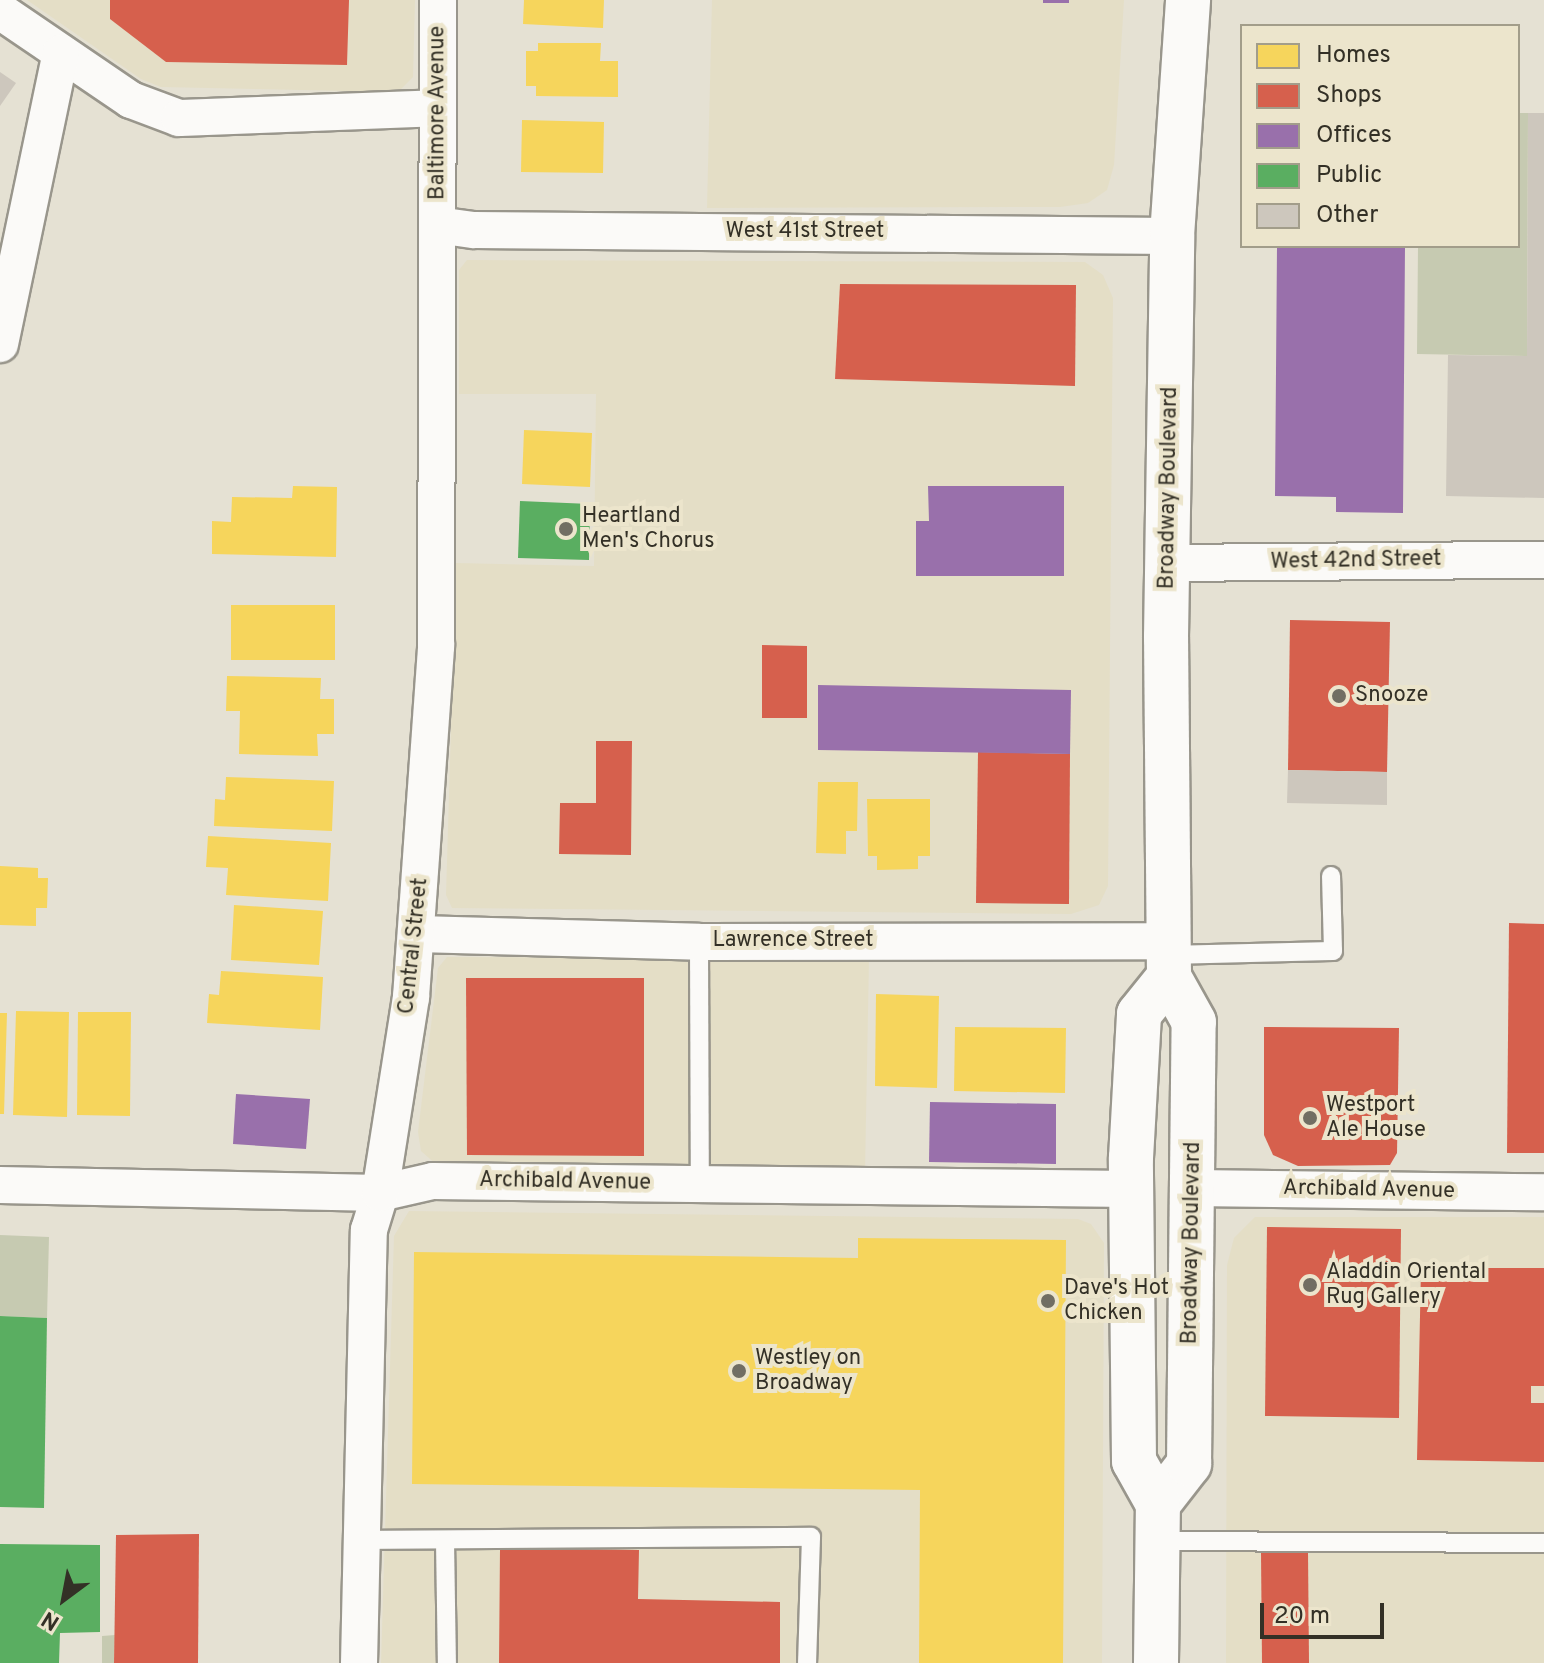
<!DOCTYPE html>
<html>
<head>
<meta charset="utf-8">
<style>
	body { margin:0 }
	#map { position:relative; width:1544px; height:1663px; overflow:hidden; background:#e5e1d3; font-family:Overpass,sans-serif }
	div>[style] { position:absolute }
	[style*='--x'] { left:calc(var(--x)*1px); top:calc(var(--y)*1px); width:calc(var(--w)*1px); rotate:calc(var(--a)*1deg) }
	.built>* { inset:0; background:#e4dec6 }
	.green>* { inset:0; background:#c6cab1 }
	.homes>* { inset:0; background:#f6d55c }
	.shops>* { inset:0; background:#d6604d }
	.offices>* { inset:0; background:#9970ab }
	.public>* { inset:0; background:#5aae61 }
	.building>* { inset:0; background:#cdc7bd }
	.roads { filter:drop-shadow(2px 0 #99968c) drop-shadow(-2px 0 #99968c) drop-shadow(0 2px #99968c) drop-shadow(0 -2px #99968c) }
	.lane>* { height:18px; margin:-9px; padding:0 9px; transform-origin:9px; border-radius:9px; background:#fbfaf8 }
	.street>* { height:36px; margin:-18px; padding:0 18px; transform-origin:18px; border-radius:18px; background:#fbfaf8 }
	.secondary>* { height:44px; margin:-22px; padding:0 22px; transform-origin:22px; border-radius:22px; background:#fbfaf8 }
	.dots>* { width:22px; height:22px; translate:-50% -50%; box-sizing:border-box; border:4px solid #ece5cc; border-radius:50% }
	span { translate:-50% -50%; white-space:nowrap; text-align:center; line-height:1.15; -webkit-text-stroke:8px #ece5cc; paint-order:stroke }
	.street-label { font-size:22px; color:#333026 }
	.poi-label { font-size:22px; color:#333026 }
	.left { translate:0 -50%; text-align:left }
	.legend { position:absolute; left:1240px; top:24px; width:280px; height:224px; box-sizing:border-box; background:#ece5cc; border:2px solid #a29d8a; margin:0; padding:10px 14px; list-style:none; font-size:24px; color:#333026 }
	.legend li { display:flex; align-items:center; gap:16px; height:40px }
	.legend b { width:40px; border:2px solid #a29d8a }
	.north { position:absolute; left:24px; top:1559px; width:80px; height:80px; -webkit-text-stroke:6px #ece5cc; paint-order:stroke; rotate:212deg; font-size:22px; font-weight:700; line-height:32px; text-align:center; color:#333026 }
	.north::after { content:''; display:block; margin:auto; width:28px; height:36px; background:#333026; clip-path:polygon(50% 0,100% 100%,50% 72%,0 100%) }
	.scale { position:absolute; left:1260px; top:1603px; width:124px; height:36px; box-sizing:border-box; border:4px solid #333026; border-top:0; padding-left:10px; font-size:24px; line-height:28px; white-space:nowrap; color:#333026; -webkit-text-stroke:6px #ece5cc; paint-order:stroke }
</style>
</head>
<body>
<div id="map">
	<div class="built">
		<i style="clip-path:polygon(27px 0,415px 0,413px 77px,398px 92px,161px 87px,141px 79px)"></i>
		<i style="clip-path:polygon(712px 0,1124px 0,1114px 165px,1107px 190px,1088px 203px,1060px 207px,707px 208px)"></i>
		<i style="clip-path:polygon(467px 260px,1085px 262px,1103px 275px,1113px 298px,1108px 886px,1099px 905px,1071px 914px,452px 908px,446px 895px,456px 563px,594px 566px,596px 394px,459px 394px,459px 270px)"></i>
		<i style="clip-path:polygon(447px 957px,869px 959px,865px 1171px,438px 1166px,421px 1151px,418px 1132px,438px 968px)"></i>
		<i style="clip-path:polygon(409px 1211px,1078px 1219px,1091px 1224px,1104px 1243px,1102px 1663px,381px 1663px,394px 1236px)"></i>
		<i style="clip-path:polygon(1255px 1217px,1544px 1217px,1544px 1663px,1226px 1663px,1227px 1265px,1234px 1238px)"></i>
	</div>
	<div class="green">
		<i style="clip-path:polygon(1518px 113px,1528px 113px,1527px 356px,1417px 354px,1418px 246px,1518px 246px)"></i>
		<i style="clip-path:polygon(0 1235px,49px 1237px,47px 1318px,0 1316px)"></i>
		<i style="clip-path:polygon(115px 1635px,114px 1663px,102px 1663px,102px 1636px)"></i>
	</div>
	<div class="homes">
		<i style="clip-path:polygon(524px 0,604px 0,603px 28px,523px 24px)"></i>
		<i style="clip-path:polygon(538px 43px,601px 43px,600px 61px,618px 61px,618px 97px,536px 96px,536px 86px,526px 86px,526px 51px,538px 51px)"></i>
		<i style="clip-path:polygon(522px 120px,604px 122px,603px 173px,521px 172px)"></i>
		<i style="clip-path:polygon(524px 430px,592px 433px,590px 487px,522px 484px)"></i>
		<i style="clip-path:polygon(293px 486px,337px 487px,336px 557px,212px 554px,212px 521px,231px 522px,232px 497px,292px 498px)"></i>
		<i style="clip-path:polygon(231px 605px,335px 605px,335px 660px,231px 660px)"></i>
		<i style="clip-path:polygon(227px 676px,321px 678px,320px 699px,334px 699px,334px 734px,317px 734px,318px 756px,239px 754px,240px 711px,226px 711px)"></i>
		<i style="clip-path:polygon(226px 777px,334px 781px,332px 831px,214px 826px,215px 799px,225px 800px)"></i>
		<i style="clip-path:polygon(818px 782px,858px 782px,857px 831px,846px 831px,846px 854px,816px 853px)"></i>
		<i style="clip-path:polygon(867px 799px,930px 799px,930px 856px,918px 856px,918px 869px,877px 870px,877px 856px,868px 856px)"></i>
		<i style="clip-path:polygon(208px 836px,331px 843px,328px 901px,226px 895px,228px 868px,206px 867px)"></i>
		<i style="clip-path:polygon(0 866px,38px 868px,38px 878px,48px 878px,47px 908px,36px 908px,36px 926px,0 925px)"></i>
		<i style="clip-path:polygon(234px 905px,323px 911px,319px 965px,231px 960px)"></i>
		<i style="clip-path:polygon(221px 971px,323px 977px,320px 1030px,207px 1023px,209px 994px,219px 995px)"></i>
		<i style="clip-path:polygon(876px 994px,939px 996px,937px 1088px,875px 1086px)"></i>
		<i style="clip-path:polygon(16px 1011px,69px 1012px,67px 1117px,13px 1115px)"></i>
		<i style="clip-path:polygon(78px 1012px,131px 1012px,130px 1116px,77px 1115px)"></i>
		<i style="clip-path:polygon(0 1013px,7px 1013px,4px 1114px,0 1114px)"></i>
		<i style="clip-path:polygon(955px 1027px,1066px 1028px,1065px 1093px,954px 1091px)"></i>
		<i style="clip-path:polygon(858px 1238px,1066px 1240px,1063px 1663px,919px 1663px,920px 1490px,412px 1484px,414px 1252px,858px 1258px)"></i>
	</div>
	<div class="shops">
		<i style="clip-path:polygon(110px 0,349px 0,347px 65px,166px 62px,110px 19px)"></i>
		<i style="clip-path:polygon(840px 284px,1076px 285px,1075px 386px,835px 379px)"></i>
		<i style="clip-path:polygon(1290px 620px,1390px 622px,1387px 772px,1288px 770px)"></i>
		<i style="clip-path:polygon(762px 645px,807px 646px,807px 718px,762px 718px)"></i>
		<i style="clip-path:polygon(596px 741px,632px 741px,631px 855px,559px 854px,560px 803px,596px 803px)"></i>
		<i style="clip-path:polygon(978px 752px,1070px 754px,1069px 904px,976px 903px)"></i>
		<i style="clip-path:polygon(1509px 923px,1544px 924px,1544px 1153px,1507px 1153px)"></i>
		<i style="clip-path:polygon(466px 978px,644px 978px,644px 1156px,467px 1155px)"></i>
		<i style="clip-path:polygon(1264px 1027px,1399px 1028px,1397px 1153px,1390px 1165px,1298px 1166px,1273px 1155px,1264px 1135px)"></i>
		<i style="clip-path:polygon(1267px 1227px,1401px 1229px,1399px 1418px,1265px 1416px)"></i>
		<i style="clip-path:polygon(1421px 1268px,1544px 1268px,1544px 1386px,1531px 1386px,1531px 1403px,1544px 1403px,1544px 1462px,1417px 1460px)"></i>
		<i style="clip-path:polygon(199px 1534px,198px 1663px,114px 1663px,116px 1535px)"></i>
		<i style="clip-path:polygon(500px 1548px,639px 1550px,638px 1599px,780px 1602px,780px 1663px,499px 1663px)"></i>
		<i style="clip-path:polygon(1261px 1552px,1308px 1552px,1309px 1663px,1262px 1663px)"></i>
	</div>
	<div class="offices">
		<i style="clip-path:polygon(1043px 0,1069px 0,1069px 3px,1043px 3px)"></i>
		<i style="clip-path:polygon(1277px 246px,1405px 246px,1403px 513px,1336px 512px,1336px 497px,1275px 496px)"></i>
		<i style="clip-path:polygon(928px 486px,1064px 486px,1064px 576px,916px 576px,916px 521px,929px 521px)"></i>
		<i style="clip-path:polygon(818px 685px,1071px 690px,1070px 754px,818px 750px)"></i>
		<i style="clip-path:polygon(236px 1094px,310px 1099px,306px 1149px,233px 1144px)"></i>
		<i style="clip-path:polygon(930px 1102px,1056px 1104px,1056px 1164px,929px 1162px)"></i>
	</div>
	<div class="public">
		<i style="clip-path:polygon(520px 501px,590px 504px,589px 560px,518px 558px)"></i>
		<i style="clip-path:polygon(0 1316px,47px 1318px,44px 1508px,0 1507px)"></i>
		<i style="clip-path:polygon(0 1544px,100px 1545px,100px 1632px,60px 1633px,59px 1663px,0 1663px)"></i>
	</div>
	<div class="building">
		<i style="clip-path:polygon(0 72px,16px 83px,0 106px)"></i>
		<i style="clip-path:polygon(1528px 113px,1544px 113px,1544px 498px,1446px 496px,1448px 355px,1527px 356px)"></i>
		<i style="clip-path:polygon(1288px 770px,1387px 772px,1387px 805px,1287px 803px)"></i>
	</div>
	<div class="roads">
		<div class="lane">
			<i style="--x:699;--y:942;--w:242;--a:89.8"></i>
			<i style="--x:1167;--y:955;--w:166;--a:-1.4"></i>
			<i style="--x:1333;--y:951;--w:75;--a:-91.5"></i>
			<i style="--x:362;--y:1540;--w:449;--a:-0.4"></i>
			<i style="--x:811;--y:1537;--w:126;--a:91.8"></i>
			<i style="--x:445;--y:1541;--w:122;--a:89.1"></i>
			<i style="--x:1159;--y:1541;--w:385;--a:0.3"></i>
		</div>
		<div class="street">
			<i style="--x:0;--y:11;--w:158;--a:34.2"></i>
			<i style="--x:131;--y:100;--w:51;--a:20.6"></i>
			<i style="--x:179;--y:118;--w:258;--a:-2.2"></i>
			<i style="--x:437;--y:225;--w:37;--a:8"></i>
			<i style="--x:474;--y:230;--w:698;--a:0.49"></i>
			<i style="--x:0;--y:344;--w:297;--a:-78.2"></i>
			<i style="--x:1167;--y:563;--w:377;--a:-0.5"></i>
			<i style="--x:418;--y:934;--w:281;--a:1.6"></i>
			<i style="--x:699;--y:942;--w:469;--a:-0.1"></i>
			<i style="--x:0;--y:1185;--w:380;--a:1.2"></i>
			<i style="--x:380;--y:1193;--w:54;--a:-12.8"></i>
			<i style="--x:433;--y:1181;--w:698;--a:0.66"></i>
			<i style="--x:1193;--y:1188;--w:351;--a:0.7"></i>
			<i style="--x:359;--y:1663;--w:433;--a:-88.7"></i>
			<i style="--x:369;--y:1230;--w:39;--a:-73"></i>
			<i style="--x:380;--y:1193;--w:198;--a:-81"></i>
			<i style="--x:411;--y:997;--w:352;--a:-85.9"></i>
			<i style="--x:436;--y:646;--w:646;--a:-89.82"></i>
		</div>
		<div class="secondary">
			<i style="--x:1158;--y:1504;--w:51;--a:-52.2"></i>
			<i style="--x:1189;--y:1464;--w:442;--a:-89.4"></i>
			<i style="--x:1194;--y:1022;--w:51;--a:-119.1"></i>
			<i style="--x:1169;--y:977;--w:340;--a:-90.5"></i>
			<i style="--x:1166;--y:637;--w:401;--a:-89.1"></i>
			<i style="--x:1172;--y:236;--w:237;--a:-86.1"></i>
			<i style="--x:1156;--y:1663;--w:159;--a:-89.3"></i>
			<i style="--x:1158;--y:1504;--w:49;--a:-119.2"></i>
			<i style="--x:1134;--y:1461;--w:303;--a:-90.6"></i>
			<i style="--x:1131;--y:1158;--w:144;--a:-86.8"></i>
			<i style="--x:1139;--y:1014;--w:48;--a:-51"></i>
		</div>
	</div>
	<div class="dots">
		<i style="left:566px;top:529px;background:#716e63"></i>
		<i style="left:1339px;top:696px;background:#716e63"></i>
		<i style="left:1310px;top:1118px;background:#716e63"></i>
		<i style="left:1310px;top:1285px;background:#716e63"></i>
		<i style="left:1048px;top:1301px;background:#716e63"></i>
		<i style="left:739px;top:1371px;background:#716e63"></i>
	</div>
	<div class="street-label">
		<span style="left:438px;top:113px;rotate:-90deg">Baltimore Avenue</span>
		<span style="left:805px;top:232px">West 41st Street</span>
		<span style="left:1169px;top:488px;rotate:-89deg">Broadway Boulevard</span>
		<span style="left:1356px;top:561px;rotate:-1deg">West 42nd Street</span>
		<span style="left:793px;top:941px">Lawrence Street</span>
		<span style="left:414px;top:946px;rotate:-84deg">Central Street</span>
		<span style="left:565px;top:1182px;rotate:1deg">Archibald Avenue</span>
		<span style="left:1369px;top:1190px;rotate:1deg">Archibald Avenue</span>
		<span style="left:1192px;top:1243px;rotate:-89deg">Broadway Boulevard</span>
	</div>
	<div class="poi-label">
		<span class="left" style="left:582px;top:529px">Heartland<br>Men's Chorus</span>
		<span class="left" style="left:1355px;top:696px">Snooze</span>
		<span class="left" style="left:1326px;top:1118px">Westport<br>Ale House</span>
		<span class="left" style="left:1326px;top:1285px">Aladdin Oriental<br>Rug Gallery</span>
		<span class="left" style="left:1064px;top:1301px">Dave's Hot<br>Chicken</span>
		<span class="left" style="left:755px;top:1371px">Westley on<br>Broadway</span>
	</div>
	<ul class="legend">
	<li><b style="height:22px;background:#f6d55c"></b>Homes</li>
	<li><b style="height:22px;background:#d6604d"></b>Shops</li>
	<li><b style="height:22px;background:#9970ab"></b>Offices</li>
	<li><b style="height:22px;background:#5aae61"></b>Public</li>
	<li><b style="height:22px;background:#cdc7bd"></b>Other</li>
	</ul>
	<div class="north">N</div>
	<div class="scale">20 m</div>
</div>
</body>
</html>
